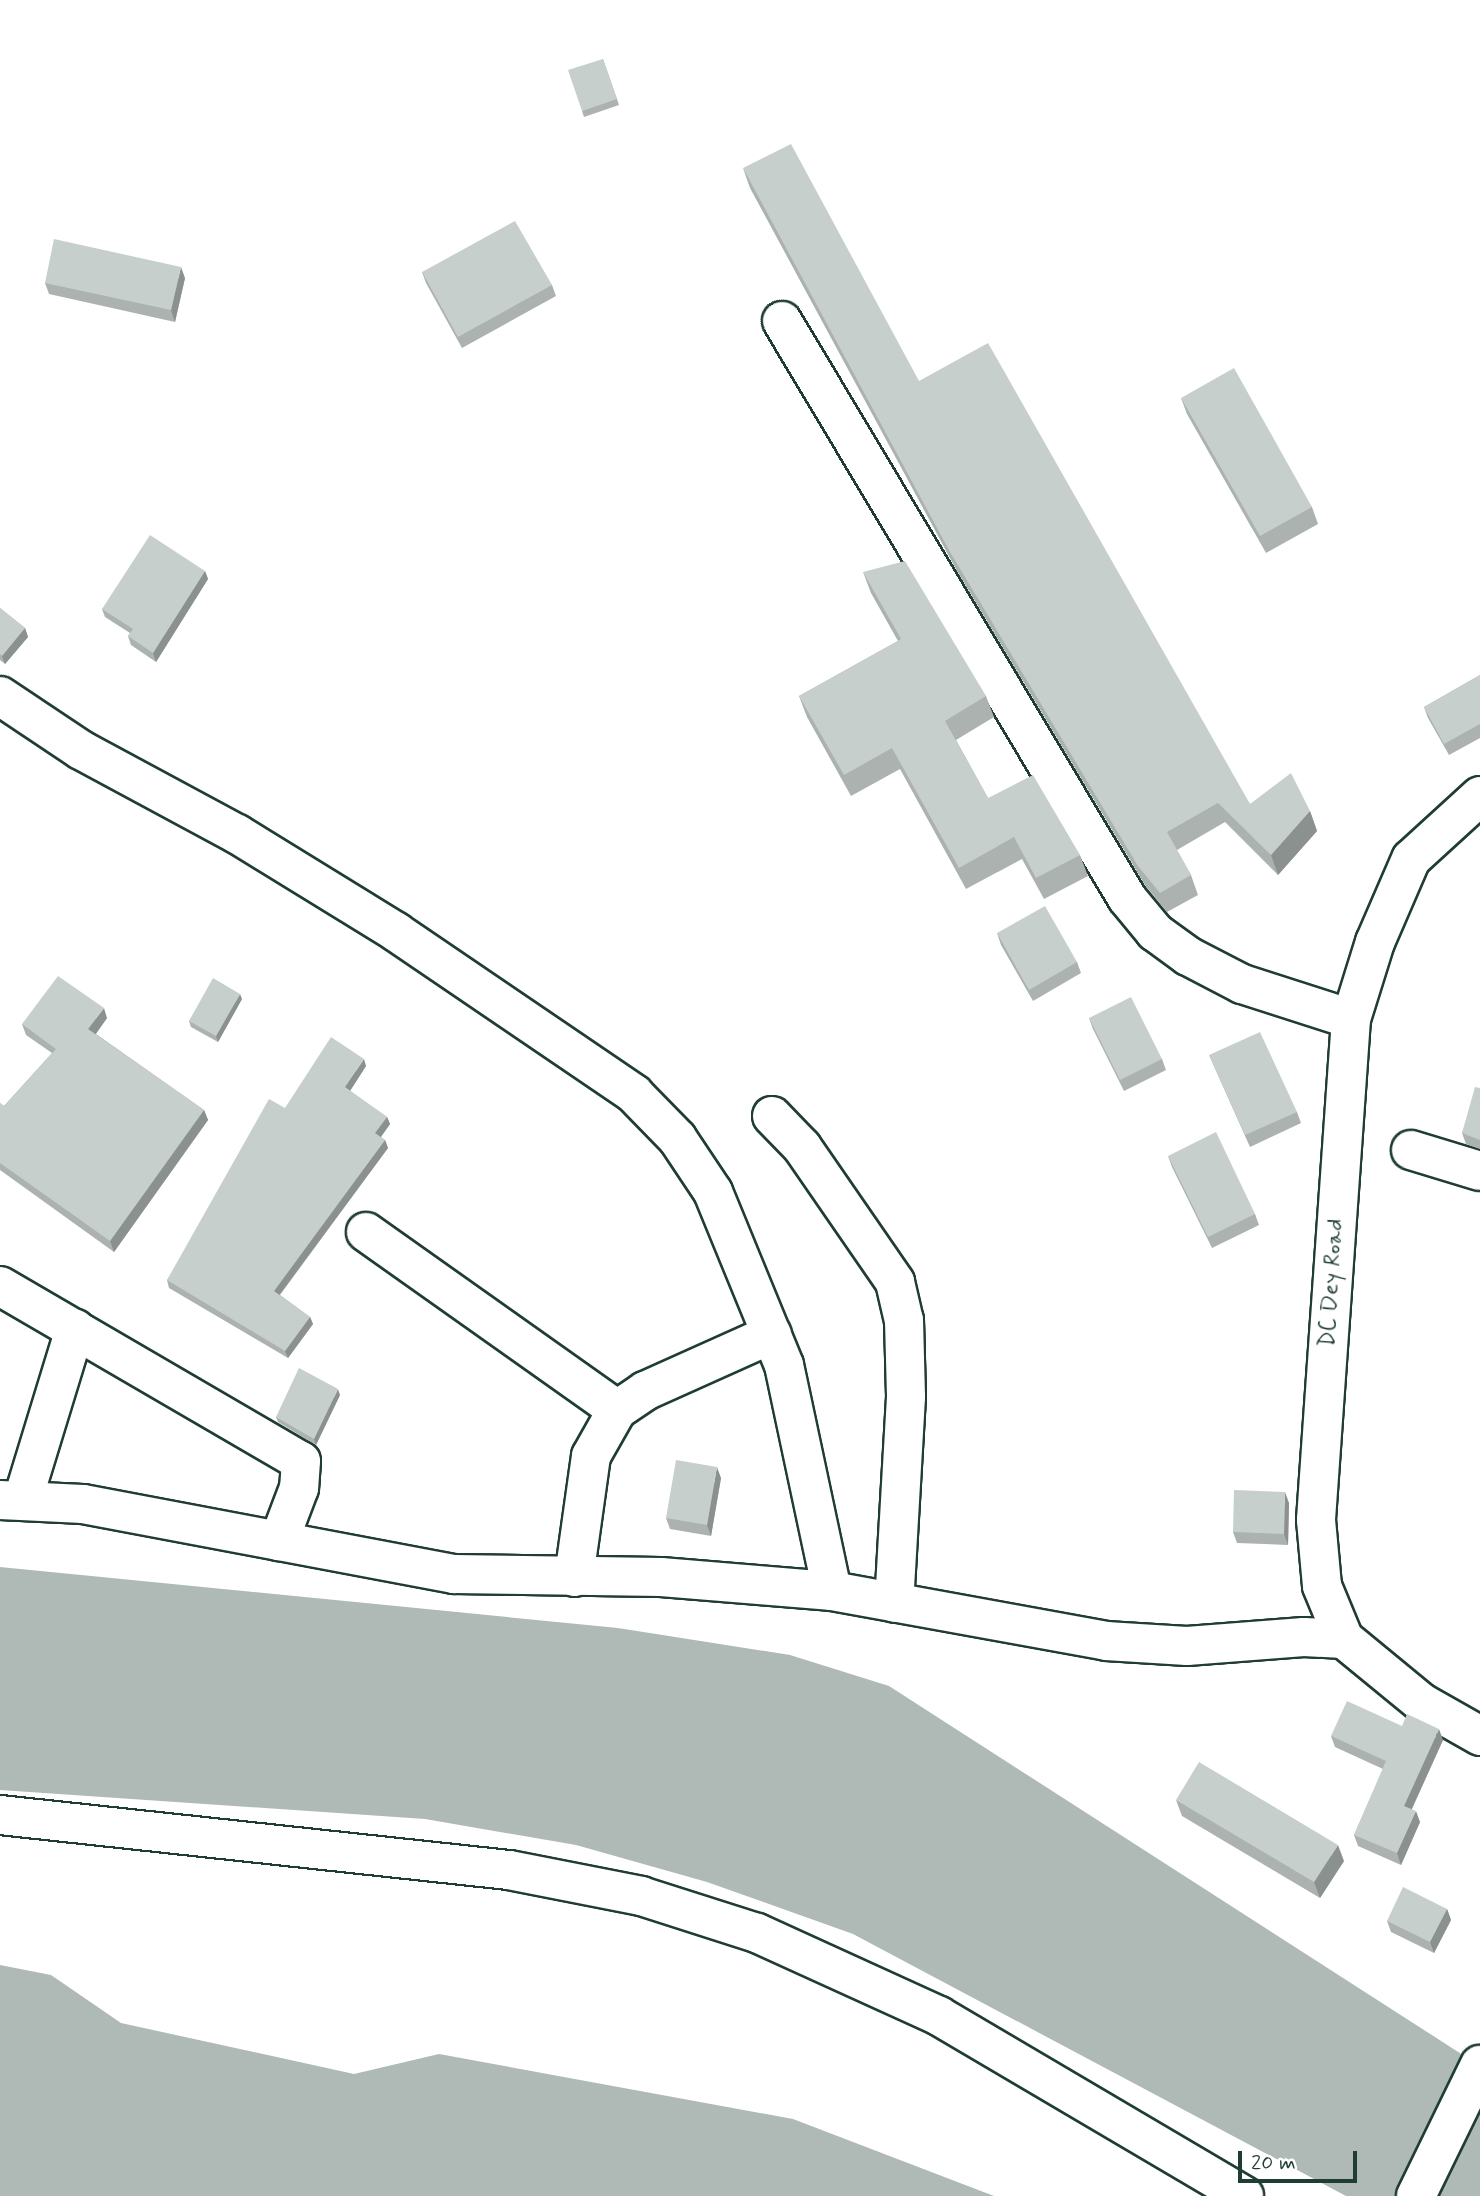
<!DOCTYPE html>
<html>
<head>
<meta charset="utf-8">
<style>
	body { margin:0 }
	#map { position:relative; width:1480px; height:2196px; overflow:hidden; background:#fff; font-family:Mynerve,sans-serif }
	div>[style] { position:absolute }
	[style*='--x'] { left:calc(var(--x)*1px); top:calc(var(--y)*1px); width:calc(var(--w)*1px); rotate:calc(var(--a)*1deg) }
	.water>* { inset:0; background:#afbab7 }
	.roads { filter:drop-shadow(2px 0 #1f3d34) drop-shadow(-2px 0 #1f3d34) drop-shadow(0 2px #1f3d34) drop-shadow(0 -2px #1f3d34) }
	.street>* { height:38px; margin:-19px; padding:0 19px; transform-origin:19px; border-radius:19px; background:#fff }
	.secondary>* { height:38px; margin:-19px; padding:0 19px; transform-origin:19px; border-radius:19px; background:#fff }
	.wall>* { inset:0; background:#abb2af }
	.shaded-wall>* { inset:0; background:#8b918f }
	.building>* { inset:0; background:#c7cfcc }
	span { translate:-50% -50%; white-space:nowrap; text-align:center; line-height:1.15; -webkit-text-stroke:6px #fff; paint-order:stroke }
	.street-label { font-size:23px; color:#1f3d34 }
	.scale { position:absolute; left:1238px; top:2151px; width:119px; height:32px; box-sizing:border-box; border:4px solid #1f3d34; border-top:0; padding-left:9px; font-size:21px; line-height:24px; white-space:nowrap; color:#1f3d34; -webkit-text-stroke:5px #fff; paint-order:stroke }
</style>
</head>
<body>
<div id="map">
	<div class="water">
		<i style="clip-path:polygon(0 1567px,618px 1628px,790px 1655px,889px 1686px,1480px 2066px,1480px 2196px,1346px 2196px,853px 1934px,707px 1882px,576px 1845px,425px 1819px,0 1790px)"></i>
		<i style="clip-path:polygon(0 1965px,51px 1975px,121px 2023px,354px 2074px,439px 2054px,793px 2119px,994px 2196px,0 2196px)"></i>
	</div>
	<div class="roads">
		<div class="street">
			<i style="--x:782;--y:321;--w:672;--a:59.12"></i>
			<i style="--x:1127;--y:898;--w:44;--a:50.5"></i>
			<i style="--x:1155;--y:932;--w:41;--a:36"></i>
			<i style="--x:1188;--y:956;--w:61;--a:27.4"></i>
			<i style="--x:1242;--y:984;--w:114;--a:17.8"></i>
			<i style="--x:0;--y:696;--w:97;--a:33.7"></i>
			<i style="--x:81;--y:750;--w:177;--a:28.3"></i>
			<i style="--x:237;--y:834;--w:187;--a:31.6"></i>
			<i style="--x:396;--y:932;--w:288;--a:34.2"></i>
			<i style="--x:634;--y:1094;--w:62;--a:45.7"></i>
			<i style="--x:677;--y:1138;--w:65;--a:56.3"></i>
			<i style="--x:713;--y:1192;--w:187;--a:67.7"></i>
			<i style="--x:784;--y:1365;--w:231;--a:78"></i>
			<i style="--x:772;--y:1116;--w:43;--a:45.9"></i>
			<i style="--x:802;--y:1147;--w:164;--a:55.4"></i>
			<i style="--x:895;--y:1282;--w:39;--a:77"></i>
			<i style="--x:904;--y:1320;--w:77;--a:88.5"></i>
			<i style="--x:906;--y:1397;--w:206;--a:93.3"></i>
			<i style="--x:1411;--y:1150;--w:72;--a:16.9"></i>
			<i style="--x:366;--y:1232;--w:308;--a:35.3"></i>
			<i style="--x:0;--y:1286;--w:348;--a:30.2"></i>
			<i style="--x:301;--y:1461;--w:27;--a:94"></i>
			<i style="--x:299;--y:1488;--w:57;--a:110.7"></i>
			<i style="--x:23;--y:1499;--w:178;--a:-73"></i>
			<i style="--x:0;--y:1500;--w:83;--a:2.8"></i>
			<i style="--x:83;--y:1504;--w:378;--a:10.7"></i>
			<i style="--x:454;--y:1574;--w:207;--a:0.8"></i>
			<i style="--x:661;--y:1577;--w:172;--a:4.7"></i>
			<i style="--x:832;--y:1591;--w:279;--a:10.3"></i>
			<i style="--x:1106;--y:1641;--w:81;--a:3.5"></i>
			<i style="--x:1187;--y:1646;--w:117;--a:-4.4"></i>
			<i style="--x:1304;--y:1637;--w:40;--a:2.9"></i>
			<i style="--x:574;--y:1577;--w:122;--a:-82"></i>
			<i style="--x:591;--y:1456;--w:53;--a:-60.5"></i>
			<i style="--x:617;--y:1410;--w:34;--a:-34"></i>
			<i style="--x:645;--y:1391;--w:139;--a:-24.2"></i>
			<i style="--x:0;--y:1815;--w:512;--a:6.17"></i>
			<i style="--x:509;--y:1870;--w:135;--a:11.1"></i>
			<i style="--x:641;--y:1896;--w:122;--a:17.7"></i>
			<i style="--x:757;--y:1933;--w:200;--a:24.5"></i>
			<i style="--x:939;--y:2016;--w:354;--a:30.5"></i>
		</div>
		<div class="secondary">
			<i style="--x:1480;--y:796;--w:93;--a:137.6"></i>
			<i style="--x:1411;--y:859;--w:90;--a:113.4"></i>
			<i style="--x:1375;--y:942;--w:81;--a:107.3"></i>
			<i style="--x:1351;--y:1019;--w:502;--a:94"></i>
			<i style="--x:1316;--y:1520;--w:66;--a:84.8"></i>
			<i style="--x:1322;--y:1586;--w:57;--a:67.5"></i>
			<i style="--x:1344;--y:1639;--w:101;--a:39.4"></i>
			<i style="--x:1422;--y:1703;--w:67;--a:29.6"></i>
			<i style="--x:1416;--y:2196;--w:146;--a:-64"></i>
		</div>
	</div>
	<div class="wall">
		<i style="clip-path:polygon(603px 59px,619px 105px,584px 117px,582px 111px)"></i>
		<i style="clip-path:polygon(743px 168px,919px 381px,1250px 804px,1310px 811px,1317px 831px,1278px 875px,1225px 822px,1177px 850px,1191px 875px,1198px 895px,1167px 912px,1145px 885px,957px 571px,750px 188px)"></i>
		<i style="clip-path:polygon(422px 272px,552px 285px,556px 296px,462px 348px,426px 283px)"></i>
		<i style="clip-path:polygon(185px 278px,175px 322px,49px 294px,45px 283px)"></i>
		<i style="clip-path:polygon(1181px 398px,1312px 507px,1318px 524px,1266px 553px,1187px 414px)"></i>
		<i style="clip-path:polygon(205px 571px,208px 579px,156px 662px,131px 645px,128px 636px,130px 633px,105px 617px,102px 609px)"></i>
		<i style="clip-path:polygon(863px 572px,986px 696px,994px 717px,956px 740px,988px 798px,1080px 855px,1088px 876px,1044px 899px,1022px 859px,966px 889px,900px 769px,851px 796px,807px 717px,799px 696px,898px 641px,871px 593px)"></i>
		<i style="clip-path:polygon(0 608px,25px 628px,28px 637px,5px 664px,0 660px)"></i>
		<i style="clip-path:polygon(1480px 675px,1480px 738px,1449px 755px,1428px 718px,1424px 707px)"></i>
		<i style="clip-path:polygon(997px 933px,1077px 962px,1081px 973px,1033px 1001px,1001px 945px)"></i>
		<i style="clip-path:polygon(242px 999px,218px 1042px,191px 1027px,189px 1021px)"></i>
		<i style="clip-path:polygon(107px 1018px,96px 1034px,204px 1110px,208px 1120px,114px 1252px,0 1170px,0 1103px,4px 1106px,52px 1053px,26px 1035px,22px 1024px)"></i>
		<i style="clip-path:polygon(1089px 1018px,1162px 1059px,1166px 1070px,1124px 1091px,1093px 1029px)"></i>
		<i style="clip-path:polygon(1209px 1055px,1297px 1112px,1301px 1123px,1250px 1147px)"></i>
		<i style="clip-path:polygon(366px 1066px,350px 1091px,387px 1117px,390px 1124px,381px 1137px,385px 1140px,388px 1148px,280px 1295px,310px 1317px,313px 1324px,288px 1358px,169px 1288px,167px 1280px,285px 1108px)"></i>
		<i style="clip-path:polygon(1480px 1088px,1480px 1149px,1466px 1144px,1462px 1133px)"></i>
		<i style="clip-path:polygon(1168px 1156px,1255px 1214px,1259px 1225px,1212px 1248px,1172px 1167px)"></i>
		<i style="clip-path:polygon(340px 1395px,316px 1445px,278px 1422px,276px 1417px)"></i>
		<i style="clip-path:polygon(721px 1478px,711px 1536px,670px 1529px,666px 1518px)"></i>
		<i style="clip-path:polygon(1289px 1503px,1288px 1545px,1237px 1543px,1233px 1532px)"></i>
		<i style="clip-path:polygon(1402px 1726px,1443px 1740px,1412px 1809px,1420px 1822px,1401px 1865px,1358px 1846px,1354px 1835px,1383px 1769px,1335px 1747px,1331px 1736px)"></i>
		<i style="clip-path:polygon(1176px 1800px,1344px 1861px,1320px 1898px,1182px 1816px)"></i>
		<i style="clip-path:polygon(1447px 1909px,1451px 1920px,1434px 1953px,1391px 1932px,1387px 1921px)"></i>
	</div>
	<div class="shaded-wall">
		<i style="clip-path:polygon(181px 267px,185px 278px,175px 322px,171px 310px)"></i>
		<i style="clip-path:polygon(205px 571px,208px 579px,156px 662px,153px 653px)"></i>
		<i style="clip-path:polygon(25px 628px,28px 637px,5px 664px,2px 656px)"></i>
		<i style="clip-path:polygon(1310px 811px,1317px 831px,1278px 875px,1271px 855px)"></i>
		<i style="clip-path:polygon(240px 994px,242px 999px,218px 1042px,216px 1036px)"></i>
		<i style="clip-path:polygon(104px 1008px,107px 1018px,92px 1039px,88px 1029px)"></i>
		<i style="clip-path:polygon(364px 1059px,366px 1066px,348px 1094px,345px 1087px)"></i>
		<i style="clip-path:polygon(204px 1110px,208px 1120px,114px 1252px,110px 1241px)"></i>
		<i style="clip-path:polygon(387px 1117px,390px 1124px,378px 1141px,375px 1133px)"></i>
		<i style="clip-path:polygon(385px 1140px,388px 1148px,277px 1298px,274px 1291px)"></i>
		<i style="clip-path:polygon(310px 1317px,313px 1324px,288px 1358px,285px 1351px)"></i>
		<i style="clip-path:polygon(338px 1389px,340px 1395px,316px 1445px,314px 1439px)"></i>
		<i style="clip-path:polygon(717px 1467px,721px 1478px,711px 1536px,707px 1525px)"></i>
		<i style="clip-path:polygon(1285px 1492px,1289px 1503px,1288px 1545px,1284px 1534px)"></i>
		<i style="clip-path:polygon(1439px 1729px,1443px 1740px,1408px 1817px,1404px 1806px)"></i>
		<i style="clip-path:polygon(1416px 1811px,1420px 1822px,1401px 1865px,1397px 1853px)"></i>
		<i style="clip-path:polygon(1338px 1845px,1344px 1861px,1320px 1898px,1314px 1882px)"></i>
		<i style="clip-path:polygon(1447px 1909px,1451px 1920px,1434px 1953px,1430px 1942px)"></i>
	</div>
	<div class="building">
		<i style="clip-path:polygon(603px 59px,617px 99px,582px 111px,568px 70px)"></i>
		<i style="clip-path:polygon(791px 144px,919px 381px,988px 343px,1250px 804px,1291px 773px,1310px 811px,1271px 855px,1218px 803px,1167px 832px,1191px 875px,1160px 893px,1138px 866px,950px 552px,743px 168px)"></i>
		<i style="clip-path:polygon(515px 221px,552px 285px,458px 337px,422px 272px)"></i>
		<i style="clip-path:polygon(54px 239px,181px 267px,171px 310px,45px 283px)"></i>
		<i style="clip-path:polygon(1234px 368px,1312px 507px,1260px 536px,1181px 398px)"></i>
		<i style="clip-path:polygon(150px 535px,205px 571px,153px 653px,128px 636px,133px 629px,102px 609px)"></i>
		<i style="clip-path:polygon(905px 561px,986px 696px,945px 721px,988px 798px,1033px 775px,1080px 855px,1036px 878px,1014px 837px,959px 868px,892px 748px,844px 775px,799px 696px,901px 639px,863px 572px)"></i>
		<i style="clip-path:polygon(0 608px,25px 628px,2px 656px,0 654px)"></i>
		<i style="clip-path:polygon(1480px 675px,1480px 724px,1444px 744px,1424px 707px)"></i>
		<i style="clip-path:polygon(1045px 906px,1077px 962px,1029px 990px,997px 933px)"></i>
		<i style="clip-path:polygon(58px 976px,104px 1008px,88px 1029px,204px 1110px,110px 1241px,0 1163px,0 1103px,4px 1106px,56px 1049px,22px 1024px)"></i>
		<i style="clip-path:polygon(213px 978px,240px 994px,216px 1036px,189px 1021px)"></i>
		<i style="clip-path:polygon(1131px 997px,1162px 1059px,1120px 1080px,1089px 1018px)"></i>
		<i style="clip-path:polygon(1260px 1032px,1297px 1112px,1245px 1135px,1209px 1055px)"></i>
		<i style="clip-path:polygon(331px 1037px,364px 1059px,345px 1087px,387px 1117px,375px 1133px,385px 1140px,274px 1291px,310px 1317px,285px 1351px,167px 1280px,269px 1099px,285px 1108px)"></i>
		<i style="clip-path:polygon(1475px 1087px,1480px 1088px,1480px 1140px,1462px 1133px)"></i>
		<i style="clip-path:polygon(1216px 1132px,1255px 1214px,1208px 1237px,1168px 1156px)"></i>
		<i style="clip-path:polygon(299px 1368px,338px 1389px,314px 1439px,276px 1417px)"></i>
		<i style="clip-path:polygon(676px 1460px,717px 1467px,707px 1525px,666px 1518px)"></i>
		<i style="clip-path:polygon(1234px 1490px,1285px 1492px,1284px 1534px,1233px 1532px)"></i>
		<i style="clip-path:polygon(1347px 1701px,1402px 1726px,1407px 1714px,1439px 1729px,1404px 1806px,1416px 1811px,1397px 1853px,1354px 1835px,1386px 1761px,1331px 1736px)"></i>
		<i style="clip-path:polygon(1199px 1762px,1338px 1845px,1314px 1882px,1176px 1800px)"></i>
		<i style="clip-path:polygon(1403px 1887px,1447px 1909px,1430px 1942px,1387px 1921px)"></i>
	</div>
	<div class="street-label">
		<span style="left:1332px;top:1283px;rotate:-86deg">DC Dey Road</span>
	</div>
	<div class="scale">20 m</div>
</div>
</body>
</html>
